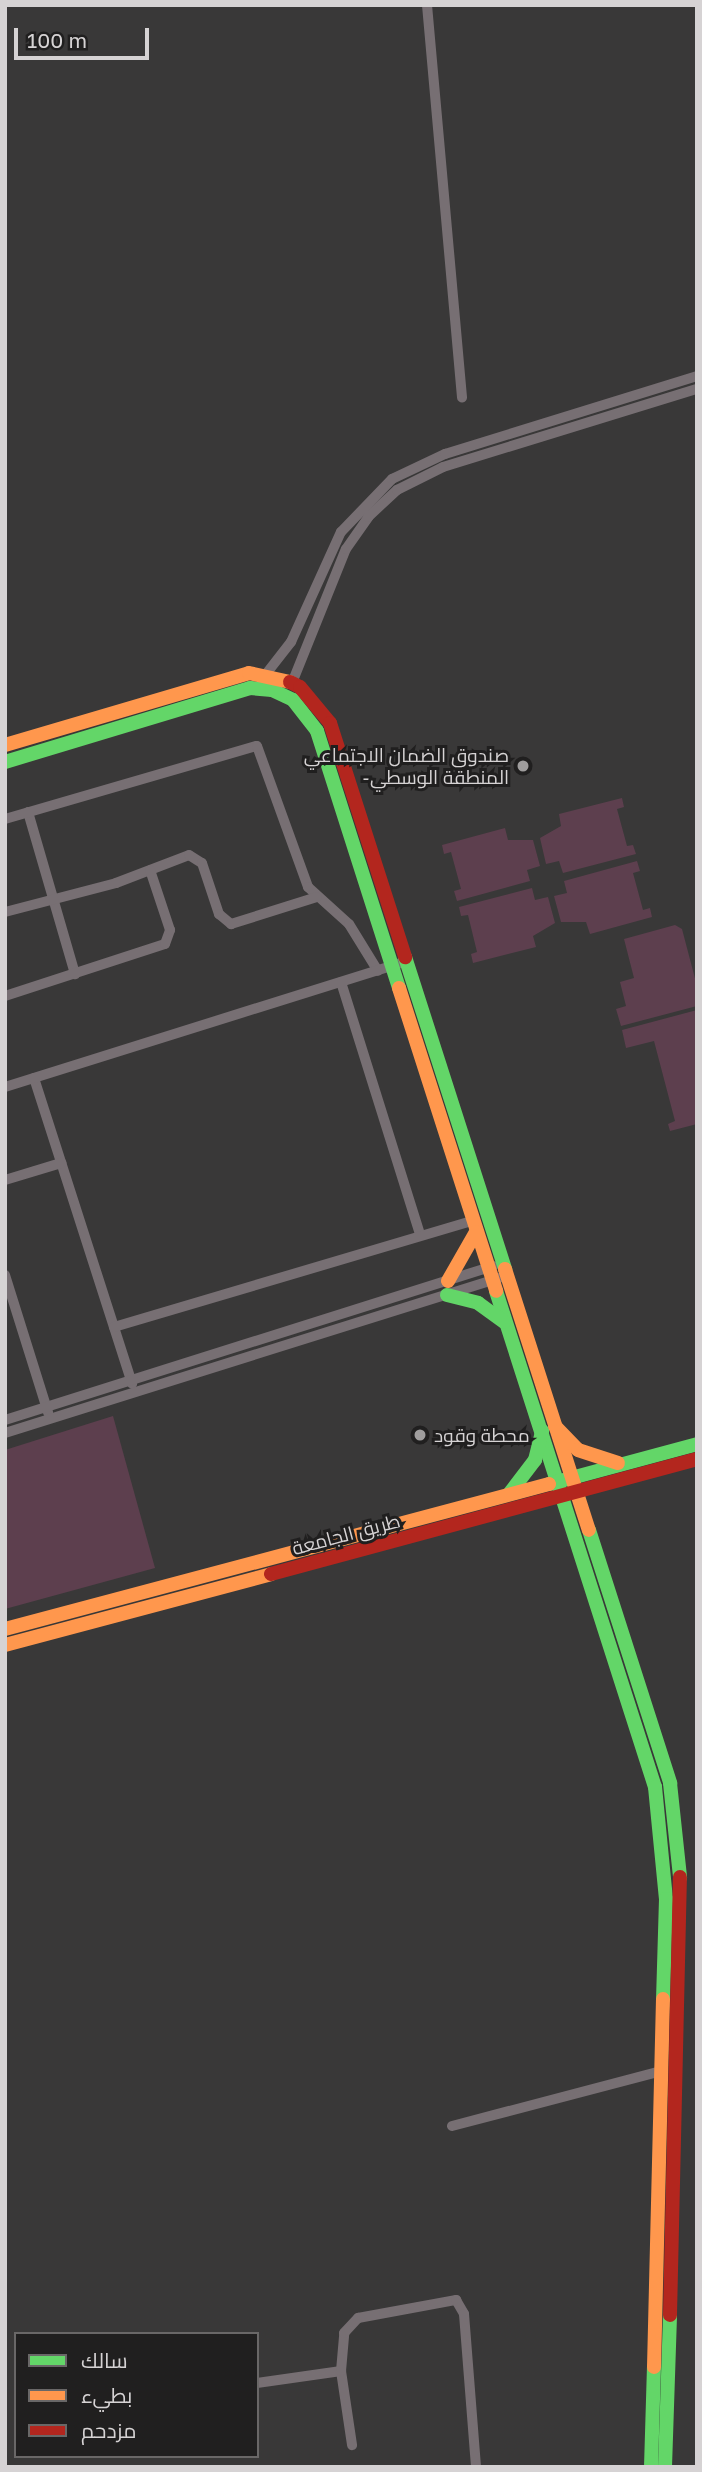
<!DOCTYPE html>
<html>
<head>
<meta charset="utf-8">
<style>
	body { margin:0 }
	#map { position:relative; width:702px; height:2472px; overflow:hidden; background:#393838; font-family:"Golos Text",Cairo,sans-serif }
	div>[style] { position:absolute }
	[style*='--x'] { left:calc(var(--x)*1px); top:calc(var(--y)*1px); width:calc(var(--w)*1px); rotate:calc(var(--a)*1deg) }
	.green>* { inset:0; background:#5d3f4e }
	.street>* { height:10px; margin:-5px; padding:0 5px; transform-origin:5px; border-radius:5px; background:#776f73 }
	.fast>* { height:14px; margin:-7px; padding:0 7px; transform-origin:7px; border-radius:7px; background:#63d668 }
	.slow>* { height:14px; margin:-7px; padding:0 7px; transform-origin:7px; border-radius:7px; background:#ff974d }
	.jam>* { height:14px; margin:-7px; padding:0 7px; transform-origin:7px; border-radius:7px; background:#b3261e }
	.dots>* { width:19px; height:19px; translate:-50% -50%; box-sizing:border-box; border:4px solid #201f1f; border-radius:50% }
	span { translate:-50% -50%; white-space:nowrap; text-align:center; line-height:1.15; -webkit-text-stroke:6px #201f1f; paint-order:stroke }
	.poi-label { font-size:19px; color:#d6d3d4 }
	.right { translate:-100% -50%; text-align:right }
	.left { translate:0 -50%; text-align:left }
	.street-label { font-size:19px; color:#d6d3d4 }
	.frame { position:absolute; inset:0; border:7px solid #d6d3d4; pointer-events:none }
	.legend { position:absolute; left:14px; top:2332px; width:245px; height:126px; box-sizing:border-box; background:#201f1f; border:2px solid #696767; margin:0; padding:9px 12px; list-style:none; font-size:21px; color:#d6d3d4 }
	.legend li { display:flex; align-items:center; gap:14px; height:35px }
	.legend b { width:35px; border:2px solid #696767 }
	.scale { position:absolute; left:14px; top:28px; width:135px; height:32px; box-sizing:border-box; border:4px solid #d6d3d4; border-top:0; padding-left:9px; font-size:21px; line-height:24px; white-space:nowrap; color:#d6d3d4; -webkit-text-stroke:5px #201f1f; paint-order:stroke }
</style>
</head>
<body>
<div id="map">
	<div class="green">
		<i style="clip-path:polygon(622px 798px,624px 807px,617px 809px,627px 846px,633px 845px,636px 854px,563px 873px,559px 861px,546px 864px,540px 838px,561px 826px,559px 814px)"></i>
		<i style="clip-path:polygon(505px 828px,508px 840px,533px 840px,540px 866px,527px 870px,530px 881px,457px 901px,454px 891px,461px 889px,451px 852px,444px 854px,442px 845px)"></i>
		<i style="clip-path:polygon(637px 861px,640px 871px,633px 873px,643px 910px,650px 908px,652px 917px,590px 934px,586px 922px,561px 922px,554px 896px,567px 893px,564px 881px)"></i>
		<i style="clip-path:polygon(532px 888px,535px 900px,548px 897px,555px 923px,533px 936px,536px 947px,473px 963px,471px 954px,477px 952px,468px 915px,461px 916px,459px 907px)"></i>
		<i style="clip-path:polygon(675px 925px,682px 929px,697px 986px,697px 1006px,621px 1026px,616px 1009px,626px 1006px,620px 982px,634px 978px,624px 939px)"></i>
		<i style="clip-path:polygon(697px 1010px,697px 1124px,670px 1131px,668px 1124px,675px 1121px,654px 1041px,626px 1048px,622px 1030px)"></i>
		<i style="clip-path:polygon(113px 1416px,155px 1568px,5px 1609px,5px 1450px)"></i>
	</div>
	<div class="street">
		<i style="--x:427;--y:5;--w:394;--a:84.9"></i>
		<i style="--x:266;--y:674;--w:41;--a:-52"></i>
		<i style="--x:291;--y:642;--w:121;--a:-65.6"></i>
		<i style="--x:341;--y:532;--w:74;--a:-46.1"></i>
		<i style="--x:392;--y:479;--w:59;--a:-25.3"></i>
		<i style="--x:445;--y:454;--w:264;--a:-17.2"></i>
		<i style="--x:292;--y:683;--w:144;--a:-68.1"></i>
		<i style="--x:346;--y:549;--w:39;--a:-55"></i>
		<i style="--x:368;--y:517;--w:40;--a:-43"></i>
		<i style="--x:397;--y:490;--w:51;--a:-26.6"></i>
		<i style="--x:443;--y:467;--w:266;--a:-17.1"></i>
		<i style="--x:28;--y:812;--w:169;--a:73.8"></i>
		<i style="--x:5;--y:819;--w:262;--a:-16.2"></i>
		<i style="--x:257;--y:746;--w:150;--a:70.1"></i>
		<i style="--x:308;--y:887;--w:55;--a:42.1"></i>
		<i style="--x:349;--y:924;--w:55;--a:58.3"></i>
		<i style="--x:5;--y:912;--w:115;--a:-14.6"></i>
		<i style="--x:116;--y:883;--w:78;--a:-21"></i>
		<i style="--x:189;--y:855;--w:15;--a:32"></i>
		<i style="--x:202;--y:863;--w:54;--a:71.6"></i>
		<i style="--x:219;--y:914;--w:16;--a:40"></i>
		<i style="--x:231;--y:924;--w:90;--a:-17.4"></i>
		<i style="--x:341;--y:982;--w:264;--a:72.6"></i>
		<i style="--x:5;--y:996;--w:168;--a:-18"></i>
		<i style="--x:165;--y:944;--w:15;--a:-70"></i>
		<i style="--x:170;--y:930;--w:63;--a:-108.4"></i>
		<i style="--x:34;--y:1078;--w:321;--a:72.2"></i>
		<i style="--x:5;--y:1087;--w:419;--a:-17.4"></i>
		<i style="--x:5;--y:1180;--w:59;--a:-16.9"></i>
		<i style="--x:5;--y:1275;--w:144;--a:72.6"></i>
		<i style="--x:114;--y:1327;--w:373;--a:-16.5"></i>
		<i style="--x:5;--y:1420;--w:512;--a:-17.51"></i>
		<i style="--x:5;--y:1433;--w:518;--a:-17.42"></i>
		<i style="--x:452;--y:2126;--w:217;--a:-14.7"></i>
		<i style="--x:341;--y:2371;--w:75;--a:81.5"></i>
		<i style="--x:257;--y:2383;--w:85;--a:-8.1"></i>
		<i style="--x:341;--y:2371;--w:38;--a:-85"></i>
		<i style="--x:344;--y:2333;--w:21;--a:-47"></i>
		<i style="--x:358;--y:2318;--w:100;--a:-10.4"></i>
		<i style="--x:456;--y:2300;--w:16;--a:60"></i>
		<i style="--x:464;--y:2314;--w:153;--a:85.5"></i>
	</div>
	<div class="fast">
		<i style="--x:5;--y:762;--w:256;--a:-16.8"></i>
		<i style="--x:250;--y:688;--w:22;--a:5"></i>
		<i style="--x:272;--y:690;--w:23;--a:25"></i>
		<i style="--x:293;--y:700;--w:39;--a:52"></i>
		<i style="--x:317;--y:731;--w:270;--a:72.3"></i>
		<i style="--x:405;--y:957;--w:328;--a:72.2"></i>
		<i style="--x:496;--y:1291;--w:521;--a:72.23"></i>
		<i style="--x:655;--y:1787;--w:113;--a:84.4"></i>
		<i style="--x:666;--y:1899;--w:100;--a:91.7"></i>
		<i style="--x:447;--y:1295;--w:32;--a:14"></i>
		<i style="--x:478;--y:1303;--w:32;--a:36"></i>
		<i style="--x:549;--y:1484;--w:153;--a:-15.1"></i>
		<i style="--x:509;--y:1494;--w:43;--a:-52.6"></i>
		<i style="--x:535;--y:1460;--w:30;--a:-76"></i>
		<i style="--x:589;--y:1530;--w:266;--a:72.2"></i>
		<i style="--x:670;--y:1783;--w:95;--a:83.9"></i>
		<i style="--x:651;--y:2467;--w:100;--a:-88.3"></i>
		<i style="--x:665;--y:2467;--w:152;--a:-88.1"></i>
	</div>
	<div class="slow">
		<i style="--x:5;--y:745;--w:254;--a:-16.4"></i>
		<i style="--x:249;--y:673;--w:42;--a:12.4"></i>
		<i style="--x:399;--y:988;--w:318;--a:72.2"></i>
		<i style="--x:505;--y:1269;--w:274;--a:72.2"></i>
		<i style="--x:448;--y:1281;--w:56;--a:-60.3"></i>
		<i style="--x:555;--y:1426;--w:33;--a:46"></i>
		<i style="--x:578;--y:1450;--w:42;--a:18"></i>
		<i style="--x:5;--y:1629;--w:563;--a:-14.92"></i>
		<i style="--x:5;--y:1645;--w:275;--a:-14.9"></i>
		<i style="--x:654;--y:2367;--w:368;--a:-88.6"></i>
	</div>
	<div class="jam">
		<i style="--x:290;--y:682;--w:11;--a:27"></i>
		<i style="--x:300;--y:687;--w:47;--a:50.2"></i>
		<i style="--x:330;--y:723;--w:246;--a:72.2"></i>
		<i style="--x:271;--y:1574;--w:441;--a:-15.1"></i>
		<i style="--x:670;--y:2315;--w:438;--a:-88.7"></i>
	</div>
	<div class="dots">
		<i style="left:523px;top:766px;background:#9f9d9d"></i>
		<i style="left:420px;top:1435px;background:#9f9d9d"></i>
	</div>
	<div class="poi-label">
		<span class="right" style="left:509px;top:766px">صندوق الضمان الاجتماعي<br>-المنطقة الوسطي</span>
		<span class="left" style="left:434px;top:1435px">محطة وقود</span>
	</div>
	<div class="street-label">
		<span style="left:346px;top:1534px;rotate:-15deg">طريق الجامعة</span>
	</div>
	<div class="frame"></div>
	<ul class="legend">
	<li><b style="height:9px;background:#63d668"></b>سالك</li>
	<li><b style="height:9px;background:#ff974d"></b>بطيء</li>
	<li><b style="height:9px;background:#b3261e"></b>مزدحم</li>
	</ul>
	<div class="scale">100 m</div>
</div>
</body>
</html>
